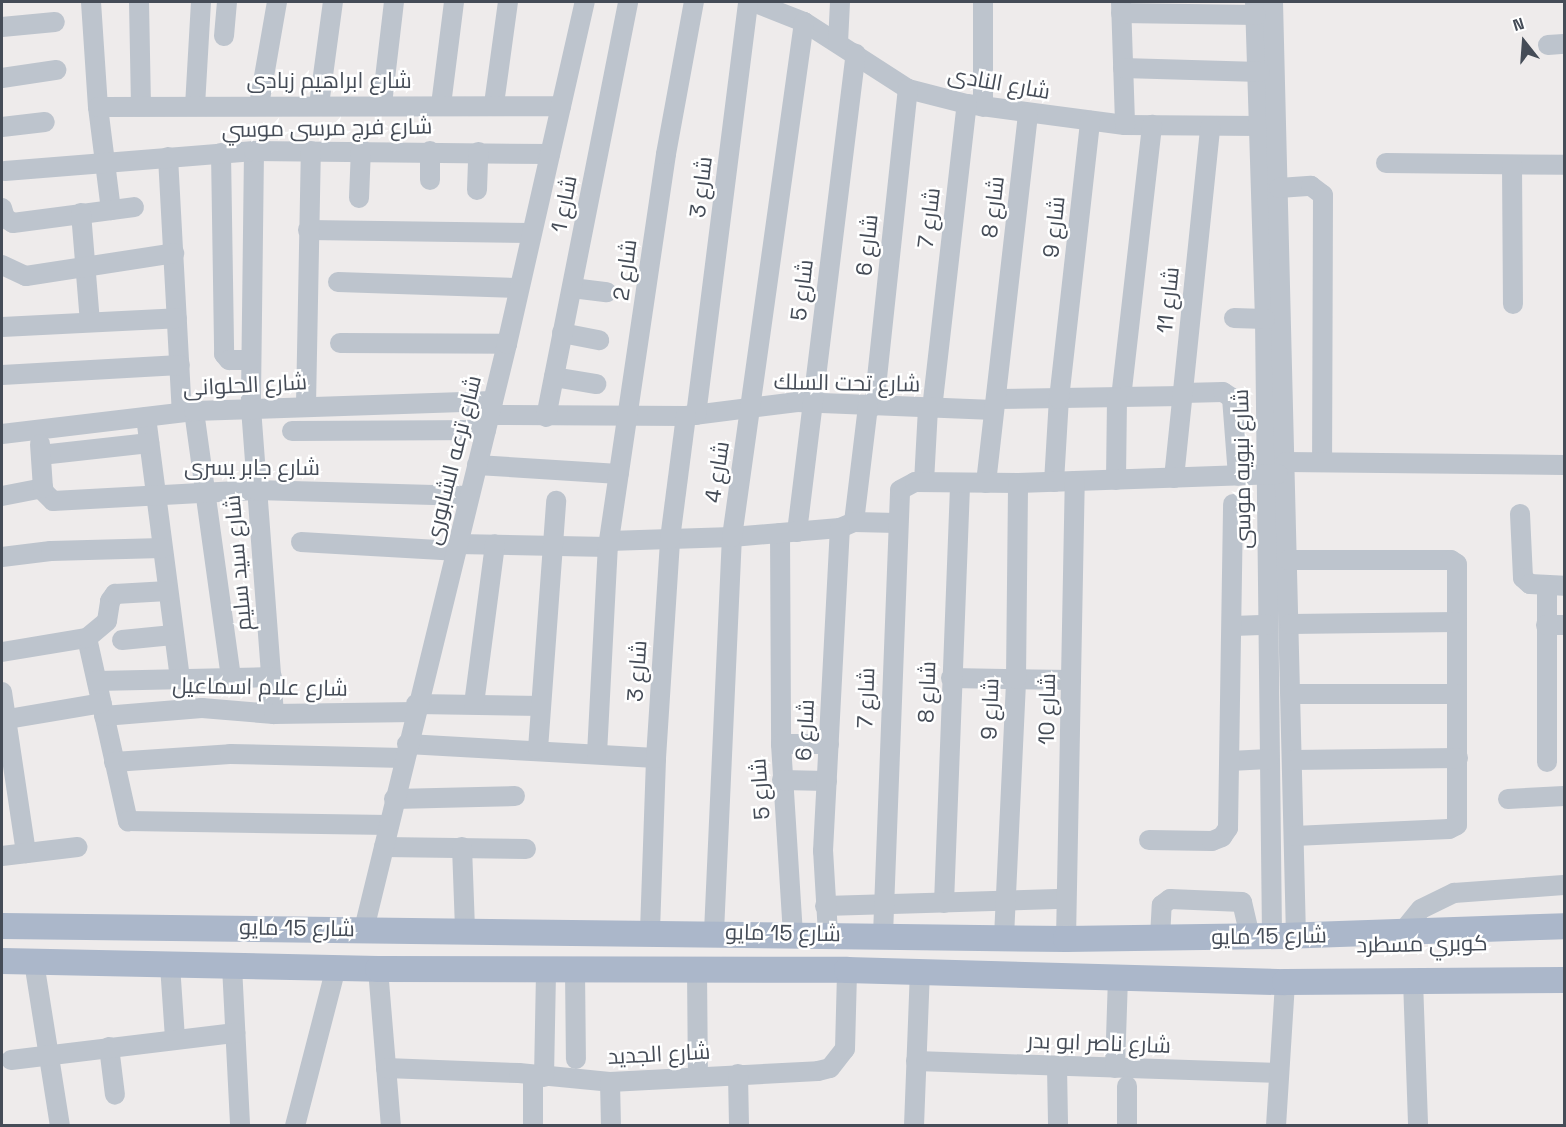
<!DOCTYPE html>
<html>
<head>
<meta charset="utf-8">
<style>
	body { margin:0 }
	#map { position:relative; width:1566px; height:1127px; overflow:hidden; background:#eeebeb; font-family:"Space Grotesk",Cairo,sans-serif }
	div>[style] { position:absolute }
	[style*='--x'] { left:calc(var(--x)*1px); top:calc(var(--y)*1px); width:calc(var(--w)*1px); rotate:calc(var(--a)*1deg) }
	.minor>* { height:20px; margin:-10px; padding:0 10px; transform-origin:10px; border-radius:10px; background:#bdc4cd }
	.major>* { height:26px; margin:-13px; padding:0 13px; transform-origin:13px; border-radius:13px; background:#abb7ca }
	span { translate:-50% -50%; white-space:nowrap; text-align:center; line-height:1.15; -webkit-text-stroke:5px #fff; paint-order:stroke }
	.street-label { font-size:22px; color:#454c57 }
	.frame { position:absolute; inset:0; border:3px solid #454c57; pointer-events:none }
	.north { position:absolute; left:1494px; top:12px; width:60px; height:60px; -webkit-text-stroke:4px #fff; paint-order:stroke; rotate:343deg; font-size:16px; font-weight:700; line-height:24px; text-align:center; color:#454c57 }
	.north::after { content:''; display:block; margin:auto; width:21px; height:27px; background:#454c57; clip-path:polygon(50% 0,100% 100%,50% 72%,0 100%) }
</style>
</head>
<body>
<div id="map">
	<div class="minor">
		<i style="--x:91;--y:2;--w:105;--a:86.2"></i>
		<i style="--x:98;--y:107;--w:104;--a:82.8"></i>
		<i style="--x:139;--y:2;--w:104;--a:88.9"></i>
		<i style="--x:753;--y:2;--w:55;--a:21.4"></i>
		<i style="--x:804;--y:22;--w:124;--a:32.8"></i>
		<i style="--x:908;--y:89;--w:61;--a:14.3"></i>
		<i style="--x:967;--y:104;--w:159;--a:7.6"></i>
		<i style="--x:1125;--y:125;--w:136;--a:0.4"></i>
		<i style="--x:983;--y:2;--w:105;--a:90"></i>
		<i style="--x:1121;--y:2;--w:123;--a:88.1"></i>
		<i style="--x:1255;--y:2;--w:317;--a:88.2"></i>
		<i style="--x:1265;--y:319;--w:618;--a:89.35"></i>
		<i style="--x:1273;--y:2;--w:934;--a:88.59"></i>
		<i style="--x:1121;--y:13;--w:135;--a:0.8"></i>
		<i style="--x:2;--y:27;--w:53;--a:-5.4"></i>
		<i style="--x:224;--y:36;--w:34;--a:-85"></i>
		<i style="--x:838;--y:43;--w:41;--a:-87.2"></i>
		<i style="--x:1548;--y:45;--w:16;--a:-4"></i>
		<i style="--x:1123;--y:68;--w:137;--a:1.7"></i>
		<i style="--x:2;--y:78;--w:55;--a:-8.4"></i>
		<i style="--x:382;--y:104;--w:103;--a:-83.3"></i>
		<i style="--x:494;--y:104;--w:103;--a:-82.2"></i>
		<i style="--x:259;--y:105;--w:105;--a:-80.1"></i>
		<i style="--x:319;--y:105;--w:104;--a:-82.3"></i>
		<i style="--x:441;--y:105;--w:104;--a:-82.8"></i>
		<i style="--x:195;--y:106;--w:104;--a:-86.7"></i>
		<i style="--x:98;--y:107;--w:463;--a:-0.1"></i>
		<i style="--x:2;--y:127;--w:43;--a:-6.6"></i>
		<i style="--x:254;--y:151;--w:257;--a:90.7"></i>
		<i style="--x:251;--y:408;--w:307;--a:85.7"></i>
		<i style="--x:221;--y:153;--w:201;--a:89.1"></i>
		<i style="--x:224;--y:354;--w:8;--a:50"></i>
		<i style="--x:229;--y:360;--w:22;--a:0"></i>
		<i style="--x:168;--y:157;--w:255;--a:86.9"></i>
		<i style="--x:1386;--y:163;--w:178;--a:0.6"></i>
		<i style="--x:1512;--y:165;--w:139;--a:89.6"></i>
		<i style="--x:5;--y:171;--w:250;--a:-4.6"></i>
		<i style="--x:254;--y:151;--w:296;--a:0.6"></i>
		<i style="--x:430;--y:180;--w:29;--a:-90"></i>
		<i style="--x:1279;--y:188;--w:32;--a:-4"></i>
		<i style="--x:1311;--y:186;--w:15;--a:37"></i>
		<i style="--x:1323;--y:195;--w:267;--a:90.2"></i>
		<i style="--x:477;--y:190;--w:38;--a:-88"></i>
		<i style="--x:359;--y:198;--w:49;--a:-87.7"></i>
		<i style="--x:2;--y:208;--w:10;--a:73"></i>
		<i style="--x:5;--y:218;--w:9;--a:32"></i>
		<i style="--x:13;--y:223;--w:122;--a:-7.5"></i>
		<i style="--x:81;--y:213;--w:109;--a:85.3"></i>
		<i style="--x:308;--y:230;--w:222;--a:0.8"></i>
		<i style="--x:2;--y:265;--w:26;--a:25"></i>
		<i style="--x:26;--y:276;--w:150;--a:-8.8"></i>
		<i style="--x:338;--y:282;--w:179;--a:1.9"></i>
		<i style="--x:572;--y:288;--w:35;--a:7"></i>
		<i style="--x:1234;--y:318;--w:31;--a:2"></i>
		<i style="--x:2;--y:327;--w:175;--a:-2.9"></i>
		<i style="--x:562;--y:333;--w:38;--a:11"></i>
		<i style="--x:340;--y:343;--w:167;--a:0.3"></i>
		<i style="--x:2;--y:375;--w:178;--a:-3.2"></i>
		<i style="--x:554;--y:377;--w:43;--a:9.5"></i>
		<i style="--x:1183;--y:393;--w:40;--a:-1.4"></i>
		<i style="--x:1223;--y:392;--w:11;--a:34"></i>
		<i style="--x:1232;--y:398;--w:78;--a:85.6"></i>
		<i style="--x:1121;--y:398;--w:275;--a:-83.5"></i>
		<i style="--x:996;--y:399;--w:186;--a:-0.9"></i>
		<i style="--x:306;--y:405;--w:254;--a:-88.9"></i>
		<i style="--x:874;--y:406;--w:319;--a:-83.9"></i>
		<i style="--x:932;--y:409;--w:307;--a:-83.5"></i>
		<i style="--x:194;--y:411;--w:270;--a:82.1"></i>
		<i style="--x:490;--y:415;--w:196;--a:0.3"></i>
		<i style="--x:686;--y:416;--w:112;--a:-7.2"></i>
		<i style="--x:797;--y:402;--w:197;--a:2.3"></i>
		<i style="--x:696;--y:415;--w:416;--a:-82.8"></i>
		<i style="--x:146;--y:417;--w:264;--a:82.6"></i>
		<i style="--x:546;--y:417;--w:423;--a:-78.8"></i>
		<i style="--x:292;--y:431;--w:194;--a:-0.3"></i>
		<i style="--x:2;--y:434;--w:193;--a:-6.8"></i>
		<i style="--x:194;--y:411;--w:299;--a:-1.9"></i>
		<i style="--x:41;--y:455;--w:109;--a:-6.3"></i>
		<i style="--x:1286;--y:462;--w:278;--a:0.6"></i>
		<i style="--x:477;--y:465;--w:142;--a:3.6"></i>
		<i style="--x:1174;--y:478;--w:353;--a:-84.1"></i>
		<i style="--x:1116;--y:480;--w:82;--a:-89.3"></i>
		<i style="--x:924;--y:482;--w:74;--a:-86.9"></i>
		<i style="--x:1054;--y:482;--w:83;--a:-86.6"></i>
		<i style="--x:1059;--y:399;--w:280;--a:-83.6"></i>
		<i style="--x:986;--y:483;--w:370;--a:-83.5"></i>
		<i style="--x:41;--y:489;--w:17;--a:45"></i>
		<i style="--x:53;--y:501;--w:203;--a:-3.1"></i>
		<i style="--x:256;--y:490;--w:213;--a:1.6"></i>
		<i style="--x:2;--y:496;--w:42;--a:-11"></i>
		<i style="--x:43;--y:488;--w:44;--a:-93.9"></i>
		<i style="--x:1520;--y:514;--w:64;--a:87.3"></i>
		<i style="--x:1523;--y:578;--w:9;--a:41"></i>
		<i style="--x:1530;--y:584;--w:34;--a:3"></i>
		<i style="--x:854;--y:522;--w:117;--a:-83.1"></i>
		<i style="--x:797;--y:532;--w:482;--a:-83"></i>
		<i style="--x:780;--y:533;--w:211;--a:89.7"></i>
		<i style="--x:781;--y:744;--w:190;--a:86.4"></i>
		<i style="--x:609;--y:541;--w:123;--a:-1.9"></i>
		<i style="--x:732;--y:537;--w:108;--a:-4.8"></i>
		<i style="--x:840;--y:528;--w:15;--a:-23"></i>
		<i style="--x:854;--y:522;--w:43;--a:1.3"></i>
		<i style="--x:301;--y:542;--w:154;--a:3.3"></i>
		<i style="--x:457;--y:544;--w:151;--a:1.1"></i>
		<i style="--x:2;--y:557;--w:49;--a:-7"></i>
		<i style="--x:51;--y:551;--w:111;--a:-1.5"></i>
		<i style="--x:1288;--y:560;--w:163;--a:0"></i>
		<i style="--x:1451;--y:560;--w:7;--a:34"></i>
		<i style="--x:1457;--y:564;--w:261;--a:90"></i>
		<i style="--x:1457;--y:825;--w:9;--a:153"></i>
		<i style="--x:1449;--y:829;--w:155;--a:177.4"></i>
		<i style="--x:1547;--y:585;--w:177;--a:90"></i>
		<i style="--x:1290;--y:624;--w:167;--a:-0.7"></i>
		<i style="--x:1546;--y:625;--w:18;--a:0"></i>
		<i style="--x:1233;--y:626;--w:35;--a:-2"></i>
		<i style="--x:87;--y:638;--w:188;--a:77.4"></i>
		<i style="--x:128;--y:821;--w:261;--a:0.9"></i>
		<i style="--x:122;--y:640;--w:51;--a:-5.6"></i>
		<i style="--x:2;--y:652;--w:86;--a:-9.4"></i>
		<i style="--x:87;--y:638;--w:26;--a:-40"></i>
		<i style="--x:107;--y:621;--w:20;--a:-81"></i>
		<i style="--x:110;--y:601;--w:9;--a:-54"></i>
		<i style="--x:115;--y:594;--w:53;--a:-3.2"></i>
		<i style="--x:951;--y:678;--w:120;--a:1"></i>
		<i style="--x:97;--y:681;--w:175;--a:-1.3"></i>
		<i style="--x:2;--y:692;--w:163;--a:81.5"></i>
		<i style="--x:1291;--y:694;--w:166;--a:0"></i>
		<i style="--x:416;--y:704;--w:125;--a:0.9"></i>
		<i style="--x:474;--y:704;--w:161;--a:-82.5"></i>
		<i style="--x:104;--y:716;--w:98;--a:-4.7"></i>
		<i style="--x:202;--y:708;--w:72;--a:4.8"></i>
		<i style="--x:274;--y:714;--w:141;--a:-0.8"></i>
		<i style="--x:2;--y:720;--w:101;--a:-9.6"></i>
		<i style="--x:407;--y:744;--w:249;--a:3.2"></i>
		<i style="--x:781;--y:744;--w:48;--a:0"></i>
		<i style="--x:538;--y:749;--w:249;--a:-85.8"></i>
		<i style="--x:597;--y:754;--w:207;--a:-87"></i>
		<i style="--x:608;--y:547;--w:397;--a:-81.6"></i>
		<i style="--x:666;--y:154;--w:155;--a:-79.6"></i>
		<i style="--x:1292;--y:760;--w:166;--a:-0.7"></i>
		<i style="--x:1230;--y:761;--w:39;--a:-3"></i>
		<i style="--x:114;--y:762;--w:116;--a:-3.9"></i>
		<i style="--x:230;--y:754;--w:174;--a:1.3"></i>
		<i style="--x:782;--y:780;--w:45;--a:1.3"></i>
		<i style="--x:394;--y:799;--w:121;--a:-1.4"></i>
		<i style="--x:1508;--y:799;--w:56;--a:-3.1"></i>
		<i style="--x:1149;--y:840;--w:63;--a:0.9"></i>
		<i style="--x:1212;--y:841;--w:11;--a:-22"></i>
		<i style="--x:1222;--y:837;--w:11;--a:-56"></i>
		<i style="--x:1228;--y:828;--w:324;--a:-89.1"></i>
		<i style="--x:384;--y:847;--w:142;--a:0.8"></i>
		<i style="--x:462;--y:847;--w:82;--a:87.9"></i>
		<i style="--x:2;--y:856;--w:76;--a:-6.8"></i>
		<i style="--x:944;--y:903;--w:419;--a:-87.8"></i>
		<i style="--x:825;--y:906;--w:241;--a:-1.7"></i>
		<i style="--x:364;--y:929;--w:602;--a:-76.26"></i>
		<i style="--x:507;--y:344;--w:351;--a:-77.2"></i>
		<i style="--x:650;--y:931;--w:173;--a:-88"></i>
		<i style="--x:656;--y:758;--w:219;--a:-86.3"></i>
		<i style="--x:670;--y:539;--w:124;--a:-82.6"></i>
		<i style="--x:1403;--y:931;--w:28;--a:-51"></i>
		<i style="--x:1421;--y:909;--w:37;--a:-26"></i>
		<i style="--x:1454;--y:893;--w:110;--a:-4.2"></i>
		<i style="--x:714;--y:932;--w:395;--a:-87.4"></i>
		<i style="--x:732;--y:537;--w:520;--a:-82.04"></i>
		<i style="--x:828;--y:934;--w:83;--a:-93.4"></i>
		<i style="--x:823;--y:851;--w:323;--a:-87"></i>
		<i style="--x:883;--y:935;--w:445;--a:-87.8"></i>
		<i style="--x:900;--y:490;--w:17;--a:-28"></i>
		<i style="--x:915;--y:482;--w:103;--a:0.6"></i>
		<i style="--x:1018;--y:483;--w:260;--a:-2"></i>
		<i style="--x:1004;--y:937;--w:258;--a:-87.3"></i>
		<i style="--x:1016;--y:679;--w:196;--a:-89.4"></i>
		<i style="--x:1160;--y:938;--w:33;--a:-87"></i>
		<i style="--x:1162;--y:905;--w:10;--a:-37"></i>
		<i style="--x:1170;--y:899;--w:72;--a:2.4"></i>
		<i style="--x:1242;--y:902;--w:36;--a:77"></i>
		<i style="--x:1066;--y:939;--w:458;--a:-88.9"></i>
		<i style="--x:34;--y:962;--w:166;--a:81"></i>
		<i style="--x:170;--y:965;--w:74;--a:86.1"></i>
		<i style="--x:232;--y:966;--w:160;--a:87.1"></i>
		<i style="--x:378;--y:969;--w:158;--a:85.3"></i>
		<i style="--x:697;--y:969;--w:107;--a:89.5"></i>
		<i style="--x:575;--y:970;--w:89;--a:89.4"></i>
		<i style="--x:1413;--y:980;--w:146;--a:88"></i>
		<i style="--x:109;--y:1047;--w:48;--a:82.9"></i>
		<i style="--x:11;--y:1060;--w:226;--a:-6.9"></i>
		<i style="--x:916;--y:1061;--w:363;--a:1.9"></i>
		<i style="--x:1057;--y:1066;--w:60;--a:89"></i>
		<i style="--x:386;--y:1068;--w:133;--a:2.2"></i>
		<i style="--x:519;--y:1073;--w:91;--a:5.6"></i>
		<i style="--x:610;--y:1082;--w:208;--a:-3"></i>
		<i style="--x:818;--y:1071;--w:12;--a:-14"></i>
		<i style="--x:830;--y:1068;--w:24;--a:-52"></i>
		<i style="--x:845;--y:1049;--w:79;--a:-88.5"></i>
		<i style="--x:1115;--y:1068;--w:91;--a:-88.1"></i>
		<i style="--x:738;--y:1074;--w:52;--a:88.9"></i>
		<i style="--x:544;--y:1077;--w:108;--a:-88.9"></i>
		<i style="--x:610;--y:1082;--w:44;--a:88.7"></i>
		<i style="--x:295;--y:1126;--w:163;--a:-75.5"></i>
		<i style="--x:533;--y:1126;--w:51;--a:-90"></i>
		<i style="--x:914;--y:1126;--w:154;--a:-87.8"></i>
		<i style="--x:1127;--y:1126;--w:40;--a:-90"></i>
		<i style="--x:1276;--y:1126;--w:144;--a:-86.4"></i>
	</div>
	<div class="major">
		<i style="--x:2;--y:926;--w:1064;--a:0.7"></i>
		<i style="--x:1066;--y:939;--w:216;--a:-0.8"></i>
		<i style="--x:1282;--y:936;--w:282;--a:-2"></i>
		<i style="--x:2;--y:961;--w:376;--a:1.2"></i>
		<i style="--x:378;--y:969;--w:469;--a:0.1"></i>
		<i style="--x:847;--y:970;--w:438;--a:1.6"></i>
		<i style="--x:1285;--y:982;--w:279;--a:-0.4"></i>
	</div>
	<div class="street-label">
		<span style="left:329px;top:81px">شارع ابراهيم زبادى</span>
		<span style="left:999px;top:83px;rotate:10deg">شارع النادى</span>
		<span style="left:327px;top:128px;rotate:-1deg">شارع فرج مرسى موسي</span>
		<span style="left:701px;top:187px;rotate:-83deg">شارع 3</span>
		<span style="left:564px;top:204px;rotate:-79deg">شارع 1</span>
		<span style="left:993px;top:207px;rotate:-83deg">شارع 8</span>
		<span style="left:929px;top:218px;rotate:-83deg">شارع 7</span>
		<span style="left:1054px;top:227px;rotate:-84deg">شارع 9</span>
		<span style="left:867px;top:245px;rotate:-84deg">شارع 6</span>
		<span style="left:625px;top:270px;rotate:-82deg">شارع 2</span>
		<span style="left:802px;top:290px;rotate:-83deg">شارع 5</span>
		<span style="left:1168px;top:300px;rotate:-84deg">شارع 11</span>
		<span style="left:847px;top:383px;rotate:1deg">شارع تحت السلك</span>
		<span style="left:245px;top:385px;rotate:-3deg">شارع الحلوانى</span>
		<span style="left:453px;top:460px;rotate:-76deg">شارع ترعه الشابورى</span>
		<span style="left:252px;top:468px">شارع جابر يسرى</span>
		<span style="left:1242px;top:469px;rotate:-91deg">شارع نبويه موسى</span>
		<span style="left:717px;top:472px;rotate:-81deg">شارع 4</span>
		<span style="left:238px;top:563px;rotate:-95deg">شارع سيد سليم</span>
		<span style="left:637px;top:671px;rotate:-86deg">شارع 3</span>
		<span style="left:260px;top:687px;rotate:1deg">شارع علام اسماعيل</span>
		<span style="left:927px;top:692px;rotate:-88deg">شارع 8</span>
		<span style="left:866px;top:698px;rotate:-88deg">شارع 7</span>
		<span style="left:990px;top:709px;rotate:-88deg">شارع 9</span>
		<span style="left:1047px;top:709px;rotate:-89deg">شارع 10</span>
		<span style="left:805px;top:730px;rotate:-87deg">شارع 6</span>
		<span style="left:760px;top:789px;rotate:-94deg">شارع 5</span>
		<span style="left:297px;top:928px;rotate:1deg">شارع 15 مايو</span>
		<span style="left:783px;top:933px;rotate:1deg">شارع 15 مايو</span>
		<span style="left:1269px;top:936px;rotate:-1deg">شارع 15 مايو</span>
		<span style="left:1422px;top:944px;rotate:-1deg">كوبري مسطرد</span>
		<span style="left:1099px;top:1043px;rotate:2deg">شارع ناصر ابو بدر</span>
		<span style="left:659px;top:1054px;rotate:-3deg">شارع الجديد</span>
	</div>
	<div class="frame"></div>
	<div class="north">N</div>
</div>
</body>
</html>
